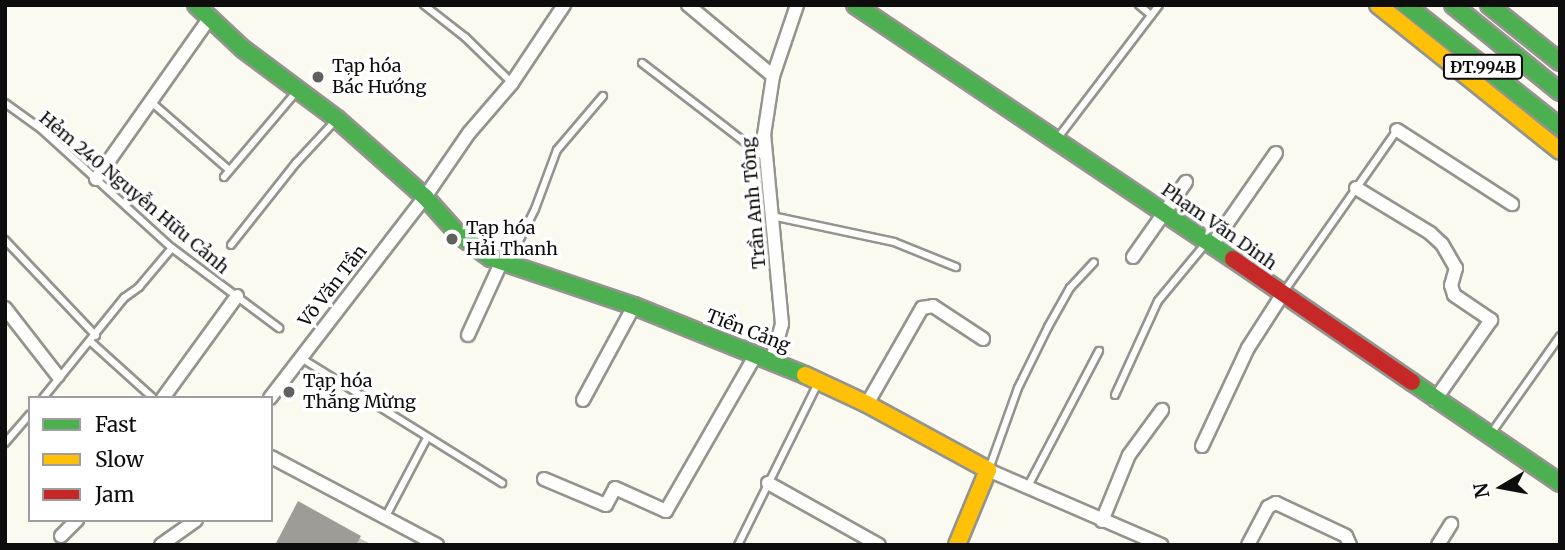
<!DOCTYPE html>
<html>
<head>
<meta charset="utf-8">
<style>
	body { margin:0 }
	#map { position:relative; width:1565px; height:550px; overflow:hidden; background:#fbfaf0; font-family:Merriweather,serif }
	div>[style] { position:absolute }
	[style*='--x'] { left:calc(var(--x)*1px); top:calc(var(--y)*1px); width:calc(var(--w)*1px); rotate:calc(var(--a)*1deg) }
	.shadow>* { inset:0; background:#0003 }
	.building>* { inset:0; background:#9e9c96 }
	.roads { filter:drop-shadow(2px 0 #94948f) drop-shadow(-2px 0 #94948f) drop-shadow(0 2px #94948f) drop-shadow(0 -2px #94948f) }
	.lane>* { height:6px; margin:-3px; padding:0 3px; transform-origin:3px; border-radius:3px; background:#fefefd }
	.street>* { height:12px; margin:-6px; padding:0 6px; transform-origin:6px; border-radius:6px; background:#fefefd }
	.fast>* { height:16px; margin:-8px; padding:0 8px; transform-origin:8px; border-radius:8px; background:#4caf50 }
	.slow>* { height:16px; margin:-8px; padding:0 8px; transform-origin:8px; border-radius:8px; background:#ffc107 }
	.jam>* { height:16px; margin:-8px; padding:0 8px; transform-origin:8px; border-radius:8px; background:#c62828 }
	.dots>* { width:19px; height:19px; translate:-50% -50%; box-sizing:border-box; border:4px solid #fff; border-radius:50% }
	span { translate:-50% -50%; white-space:nowrap; text-align:center; line-height:1.15; -webkit-text-stroke:7px #fff; paint-order:stroke }
	.shield-label span { padding:2px 5px; background:#fff; border:2px solid; border-radius:5px; -webkit-text-stroke-width:0 }
	.shield-label { font-size:16px; color:#0d0d0d; font-weight:700 }
	.poi-label { font-size:18px; color:#0d0d0d }
	.left { translate:0 -50%; text-align:left }
	.street-label { font-size:18px; color:#0d0d0d }
	.frame { position:absolute; inset:0; border:7px solid #0d0d0d; pointer-events:none }
	.legend { position:absolute; left:28px; top:396px; width:245px; height:126px; box-sizing:border-box; background:#fff; border:2px solid #9e9e9e; margin:0; padding:9px 12px; list-style:none; font-size:21px; color:#0d0d0d }
	.legend li { display:flex; align-items:center; gap:14px; height:35px }
	.legend b { width:35px; border:2px solid #9e9e9e }
	.north { position:absolute; left:1467px; top:452px; width:70px; height:70px; -webkit-text-stroke:5px #fff; paint-order:stroke; rotate:260deg; font-size:19px; font-weight:700; line-height:28px; text-align:center; color:#0d0d0d }
	.north::after { content:''; display:block; margin:auto; width:24px; height:32px; background:#0d0d0d; clip-path:polygon(50% 0,100% 100%,50% 72%,0 100%) }
</style>
</head>
<body>
<div id="map">
	<div class="shadow">
		<i style="clip-path:polygon(299px 504px,372px 545px,277px 545px)"></i>
	</div>
	<div class="building">
		<i style="clip-path:polygon(298px 501px,361px 536px,356px 545px,275px 545px)"></i>
	</div>
	<div class="roads">
		<div class="lane">
			<i style="--x:424;--y:5;--w:52;--a:38"></i>
			<i style="--x:465;--y:37;--w:66;--a:44.4"></i>
			<i style="--x:1139;--y:5;--w:16;--a:40"></i>
			<i style="--x:642;--y:63;--w:154;--a:37.6"></i>
			<i style="--x:150;--y:101;--w:105;--a:41.1"></i>
			<i style="--x:5;--y:103;--w:44;--a:35.8"></i>
			<i style="--x:41;--y:129;--w:177;--a:42.3"></i>
			<i style="--x:172;--y:248;--w:134;--a:36.8"></i>
			<i style="--x:1057;--y:139;--w:168;--a:-52.7"></i>
			<i style="--x:224;--y:177;--w:113;--a:-49.7"></i>
			<i style="--x:772;--y:216;--w:125;--a:12"></i>
			<i style="--x:894;--y:242;--w:67;--a:22"></i>
			<i style="--x:5;--y:240;--w:132;--a:46.5"></i>
			<i style="--x:231;--y:245;--w:105;--a:-51.6"></i>
			<i style="--x:296;--y:163;--w:57;--a:-47.1"></i>
			<i style="--x:508;--y:263;--w:60;--a:-63.4"></i>
			<i style="--x:535;--y:209;--w:63;--a:-69.6"></i>
			<i style="--x:557;--y:150;--w:71;--a:-49.6"></i>
			<i style="--x:1283;--y:293;--w:199;--a:-55"></i>
			<i style="--x:91;--y:342;--w:84;--a:42.1"></i>
			<i style="--x:301;--y:358;--w:237;--a:31.9"></i>
			<i style="--x:1115;--y:395;--w:103;--a:-65.4"></i>
			<i style="--x:1158;--y:301;--w:77;--a:-50.3"></i>
			<i style="--x:43;--y:398;--w:129;--a:-51"></i>
			<i style="--x:124;--y:298;--w:19;--a:-36"></i>
			<i style="--x:139;--y:287;--w:51;--a:-49.8"></i>
			<i style="--x:1490;--y:435;--w:121;--a:-54.7"></i>
			<i style="--x:5;--y:443;--w:38;--a:-49"></i>
			<i style="--x:989;--y:469;--w:86;--a:-70.3"></i>
			<i style="--x:1018;--y:388;--w:68;--a:-63.8"></i>
			<i style="--x:1048;--y:327;--w:45;--a:-60.6"></i>
			<i style="--x:1070;--y:288;--w:35;--a:-47"></i>
			<i style="--x:1027;--y:488;--w:155;--a:-62.3"></i>
			<i style="--x:386;--y:516;--w:88;--a:-62.3"></i>
			<i style="--x:738;--y:545;--w:181;--a:-63.7"></i>
		</div>
		<div class="street">
			<i style="--x:688;--y:5;--w:111;--a:39.9"></i>
			<i style="--x:1397;--y:130;--w:137;--a:32.8"></i>
			<i style="--x:96;--y:179;--w:199;--a:-54.8"></i>
			<i style="--x:1356;--y:188;--w:87;--a:31.3"></i>
			<i style="--x:1430;--y:233;--w:16;--a:43"></i>
			<i style="--x:1442;--y:244;--w:28;--a:60"></i>
			<i style="--x:1456;--y:268;--w:18;--a:106"></i>
			<i style="--x:1451;--y:285;--w:10;--a:73"></i>
			<i style="--x:1454;--y:295;--w:45;--a:34"></i>
			<i style="--x:1491;--y:320;--w:98;--a:125"></i>
			<i style="--x:1212;--y:245;--w:112;--a:-55.2"></i>
			<i style="--x:1133;--y:257;--w:92;--a:-54.8"></i>
			<i style="--x:5;--y:308;--w:86;--a:52.1"></i>
			<i style="--x:468;--y:335;--w:79;--a:-65.4"></i>
			<i style="--x:772;--y:359;--w:36;--a:-74"></i>
			<i style="--x:782;--y:324;--w:190;--a:-95.4"></i>
			<i style="--x:764;--y:135;--w:60;--a:-81.3"></i>
			<i style="--x:773;--y:76;--w:75;--a:-71.3"></i>
			<i style="--x:163;--y:398;--w:126;--a:-54"></i>
			<i style="--x:270;--y:398;--w:254;--a:-52.4"></i>
			<i style="--x:425;--y:197;--w:78;--a:-55.5"></i>
			<i style="--x:469;--y:133;--w:66;--a:-49.3"></i>
			<i style="--x:512;--y:83;--w:94;--a:-56.3"></i>
			<i style="--x:583;--y:400;--w:107;--a:-61.5"></i>
			<i style="--x:867;--y:404;--w:111;--a:-60.2"></i>
			<i style="--x:922;--y:308;--w:11;--a:-10"></i>
			<i style="--x:933;--y:306;--w:60;--a:33.4"></i>
			<i style="--x:1202;--y:446;--w:108;--a:-64.9"></i>
			<i style="--x:1248;--y:348;--w:63;--a:-57.3"></i>
			<i style="--x:271;--y:457;--w:188;--a:27.9"></i>
			<i style="--x:988;--y:470;--w:189;--a:23.4"></i>
			<i style="--x:544;--y:479;--w:67;--a:22.8"></i>
			<i style="--x:606;--y:505;--w:19;--a:-62"></i>
			<i style="--x:615;--y:488;--w:56;--a:24.3"></i>
			<i style="--x:666;--y:511;--w:179;--a:-60.1"></i>
			<i style="--x:768;--y:483;--w:127;--a:29.2"></i>
			<i style="--x:1102;--y:521;--w:71;--a:-67.8"></i>
			<i style="--x:1129;--y:455;--w:56;--a:-53.7"></i>
			<i style="--x:61;--y:536;--w:23;--a:-45"></i>
			<i style="--x:161;--y:545;--w:43;--a:-35.5"></i>
			<i style="--x:1248;--y:545;--w:43;--a:-62.2"></i>
			<i style="--x:1268;--y:507;--w:9;--a:-27"></i>
			<i style="--x:1276;--y:503;--w:77;--a:25.2"></i>
			<i style="--x:1346;--y:536;--w:10;--a:66"></i>
			<i style="--x:1438;--y:545;--w:25;--a:-58"></i>
		</div>
		<div class="fast">
			<i style="--x:196;--y:5;--w:64;--a:43.1"></i>
			<i style="--x:243;--y:49;--w:117;--a:36.7"></i>
			<i style="--x:337;--y:119;--w:118;--a:41.6"></i>
			<i style="--x:425;--y:197;--w:51;--a:48.2"></i>
			<i style="--x:459;--y:235;--w:39;--a:36"></i>
			<i style="--x:491;--y:258;--w:151;--a:18.6"></i>
			<i style="--x:634;--y:306;--w:184;--a:22"></i>
			<i style="--x:855;--y:5;--w:455;--a:33.9"></i>
			<i style="--x:1406;--y:5;--w:196;--a:38.4"></i>
			<i style="--x:1453;--y:5;--w:138;--a:39.1"></i>
			<i style="--x:1489;--y:5;--w:91;--a:38.8"></i>
			<i style="--x:1412;--y:382;--w:179;--a:34.3"></i>
		</div>
		<div class="slow">
			<i style="--x:1378;--y:5;--w:233;--a:38.7"></i>
			<i style="--x:805;--y:375;--w:68;--a:25.1"></i>
			<i style="--x:867;--y:404;--w:138;--a:28.6"></i>
			<i style="--x:988;--y:470;--w:81;--a:112.5"></i>
		</div>
		<div class="jam">
			<i style="--x:1233;--y:259;--w:217;--a:34.5"></i>
		</div>
	</div>
	<div class="dots">
		<i style="left:318px;top:77px;background:#60605c"></i>
		<i style="left:452px;top:239px;background:#60605c"></i>
		<i style="left:289px;top:392px;background:#60605c"></i>
	</div>
	<div class="shield-label">
		<span style="left:1483px;top:67px">ĐT.994B</span>
	</div>
	<div class="poi-label">
		<span class="left" style="left:332px;top:77px">Tạp hóa<br>Bác Hướng</span>
		<span class="left" style="left:466px;top:239px">Tạp hóa<br>Hải Thanh</span>
		<span class="left" style="left:303px;top:392px">Tạp hóa<br>Thắng Mừng</span>
	</div>
	<div class="street-label">
		<span style="left:134px;top:193px;rotate:40deg">Hẻm 240 Nguyễn Hữu Cảnh</span>
		<span style="left:754px;top:203px;rotate:-95deg">Trần Anh Tông</span>
		<span style="left:1219px;top:227px;rotate:35deg">Phạm Văn Dinh</span>
		<span style="left:333px;top:286px;rotate:-52deg">Võ Văn Tần</span>
		<span style="left:748px;top:331px;rotate:21deg">Tiền Cảng</span>
	</div>
	<div class="frame"></div>
	<ul class="legend">
	<li><b style="height:9px;background:#4caf50"></b>Fast</li>
	<li><b style="height:9px;background:#ffc107"></b>Slow</li>
	<li><b style="height:9px;background:#c62828"></b>Jam</li>
	</ul>
	<div class="north">N</div>
</div>
</body>
</html>
